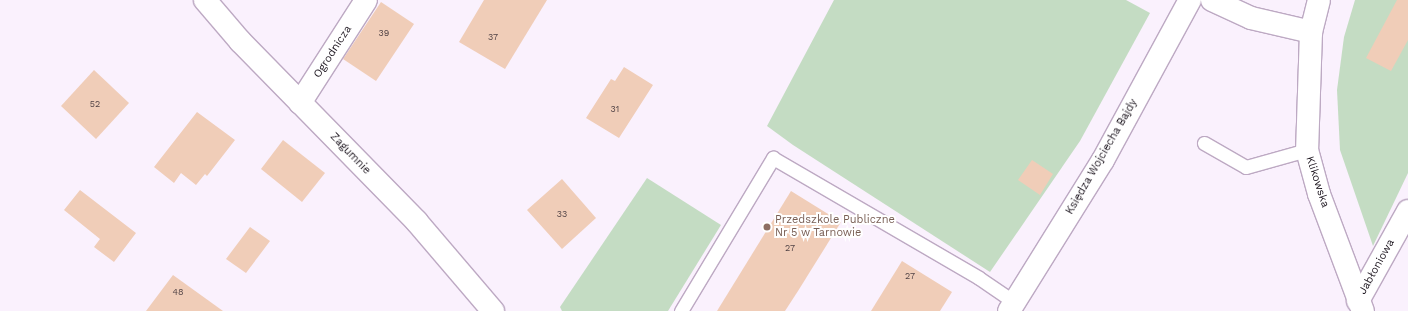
<!DOCTYPE html>
<html>
<head>
<meta charset="utf-8">
<style>
	body { margin:0 }
	#map { position:relative; width:1408px; height:311px; overflow:hidden; background:#faf1fd; font-family:"Work Sans",sans-serif }
	div>[style] { position:absolute }
	[style*='--x'] { left:calc(var(--x)*1px); top:calc(var(--y)*1px); width:calc(var(--w)*1px); rotate:calc(var(--a)*1deg) }
	.green>* { inset:0; background:#c4dcc3 }
	.building>* { inset:0; background:#f0cdb8 }
	.roads { filter:drop-shadow(1px 0 #bda9c3) drop-shadow(-1px 0 #bda9c3) drop-shadow(0 1px #bda9c3) drop-shadow(0 -1px #bda9c3) }
	.service>* { height:13px; margin:-6.5px; padding:0 6.5px; transform-origin:6.5px; border-radius:6.5px; background:#fff }
	.minor>* { height:22px; margin:-11px; padding:0 11px; transform-origin:11px; border-radius:11px; background:#fff }
	.tertiary>* { height:22px; margin:-11px; padding:0 11px; transform-origin:11px; border-radius:11px; background:#fff }
	.dots>* { width:11px; height:11px; translate:-50% -50%; box-sizing:border-box; border:2px solid #fff; border-radius:50% }
	span { translate:-50% -50%; white-space:nowrap; text-align:center; line-height:1.15; -webkit-text-stroke:4px #fff; paint-order:stroke }
	.number-label { font-size:9px; color:#524446 }
	.number-label span { -webkit-text-stroke-width:0 }
	.street-label { font-size:11px; color:#1e1720 }
	.education-label { font-size:11px; color:#785e54 }
	.left { translate:0 -50%; text-align:left }
</style>
</head>
<body>
<div id="map">
	<div class="green">
		<i style="clip-path:polygon(834px 0,1126px 0,1150px 13px,1080px 141px,990px 272px,793px 145px,767px 126px)"></i>
		<i style="clip-path:polygon(1355px 0,1408px 0,1408px 173px,1373px 246px,1340px 150px,1337px 90px,1344px 37px)"></i>
		<i style="clip-path:polygon(647px 178px,721px 225px,668px 311px,562px 311px,560px 307px)"></i>
	</div>
	<div class="building">
		<i style="clip-path:polygon(484px 0,547px 0,505px 69px,459px 42px)"></i>
		<i style="clip-path:polygon(1397px 0,1408px 0,1408px 40px,1391px 71px,1366px 58px)"></i>
		<i style="clip-path:polygon(381px 2px,414px 24px,376px 81px,343px 59px)"></i>
		<i style="clip-path:polygon(624px 67px,653px 85px,619px 138px,586px 118px,611px 79px,615px 81px)"></i>
		<i style="clip-path:polygon(94px 70px,129px 103px,96px 139px,61px 106px)"></i>
		<i style="clip-path:polygon(197px 112px,235px 140px,207px 176px,205px 174px,196px 185px,181px 173px,174px 183px,154px 167px)"></i>
		<i style="clip-path:polygon(283px 140px,325px 173px,302px 202px,261px 169px)"></i>
		<i style="clip-path:polygon(1032px 160px,1053px 174px,1040px 195px,1018px 180px)"></i>
		<i style="clip-path:polygon(562px 179px,596px 218px,562px 249px,527px 210px)"></i>
		<i style="clip-path:polygon(80px 190px,136px 233px,114px 262px,94px 247px,100px 239px,64px 210px)"></i>
		<i style="clip-path:polygon(791px 191px,841px 222px,798px 291px,785px 311px,717px 311px)"></i>
		<i style="clip-path:polygon(250px 227px,270px 241px,246px 273px,226px 259px)"></i>
		<i style="clip-path:polygon(902px 261px,952px 292px,940px 311px,871px 311px)"></i>
		<i style="clip-path:polygon(173px 275px,223px 311px,146px 311px)"></i>
	</div>
	<div class="roads">
		<div class="service">
			<i style="--x:1204;--y:143;--w:48;--a:29.7"></i>
			<i style="--x:1246;--y:167;--w:63;--a:-15.6"></i>
			<i style="--x:681;--y:311;--w:179;--a:-59"></i>
			<i style="--x:773;--y:158;--w:238;--a:30.2"></i>
			<i style="--x:979;--y:278;--w:42;--a:34.4"></i>
		</div>
		<div class="minor">
			<i style="--x:205;--y:0;--w:54;--a:49.5"></i>
			<i style="--x:240;--y:41;--w:253;--a:45.6"></i>
			<i style="--x:417;--y:222;--w:117;--a:49.5"></i>
			<i style="--x:1212;--y:0;--w:43;--a:24.8"></i>
			<i style="--x:1251;--y:18;--w:62;--a:13.1"></i>
			<i style="--x:300;--y:103;--w:122;--a:-57.3"></i>
			<i style="--x:1358;--y:301;--w:103;--a:-60.9"></i>
			<i style="--x:1009;--y:311;--w:178;--a:-58.1"></i>
			<i style="--x:1103;--y:160;--w:182;--a:-61.5"></i>
		</div>
		<div class="tertiary">
			<i style="--x:1319;--y:0;--w:33;--a:104"></i>
			<i style="--x:1311;--y:32;--w:118;--a:91.9"></i>
			<i style="--x:1307;--y:150;--w:46;--a:74.7"></i>
			<i style="--x:1319;--y:194;--w:125;--a:69.4"></i>
		</div>
	</div>
	<div class="dots">
		<i style="left:767px;top:227px;background:#8d6e63"></i>
	</div>
	<div class="number-label">
		<span style="left:384px;top:33px">39</span>
		<span style="left:493px;top:37px">37</span>
		<span style="left:95px;top:104px">52</span>
		<span style="left:615px;top:109px">31</span>
		<span style="left:562px;top:214px">33</span>
		<span style="left:790px;top:248px">27</span>
		<span style="left:910px;top:276px">27</span>
		<span style="left:178px;top:292px">48</span>
	</div>
	<div class="street-label">
		<span style="left:333px;top:52px;rotate:-57deg">Ogrodnicza</span>
		<span style="left:350px;top:154px;rotate:46deg">Zagumnie</span>
		<span style="left:1102px;top:157px;rotate:-60deg">Księdza Wojciecha Bajdy</span>
		<span style="left:1317px;top:182px;rotate:72deg">Klikowska</span>
		<span style="left:1377px;top:267px;rotate:-61deg">Jabłoniowa</span>
	</div>
	<div class="education-label">
		<span class="left" style="left:775px;top:227px">Przedszkole Publiczne<br>Nr 5 w Tarnowie</span>
	</div>
</div>
</body>
</html>
